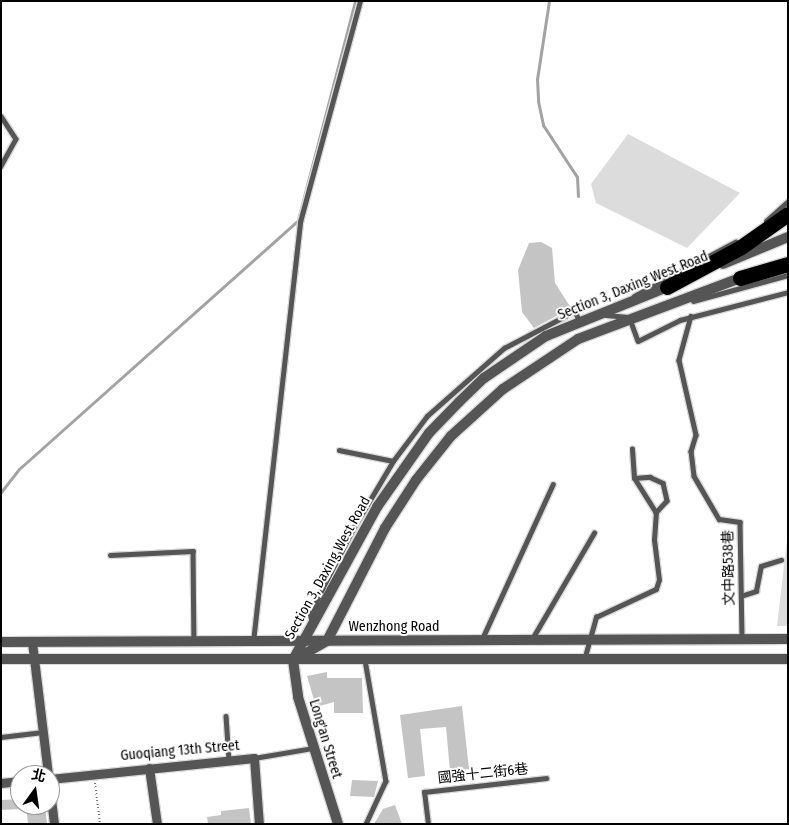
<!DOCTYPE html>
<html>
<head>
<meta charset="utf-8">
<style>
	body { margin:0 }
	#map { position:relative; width:789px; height:825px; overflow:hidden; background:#fff; font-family:"Fira Sans Condensed","Noto Sans TC",sans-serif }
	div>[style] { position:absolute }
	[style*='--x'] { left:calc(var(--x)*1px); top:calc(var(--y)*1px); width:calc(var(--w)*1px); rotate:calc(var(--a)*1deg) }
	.green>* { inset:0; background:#dcdcdc }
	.stream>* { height:3px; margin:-1.5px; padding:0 1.5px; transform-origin:1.5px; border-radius:1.5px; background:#a3a3a3 }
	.building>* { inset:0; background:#c4c4c4 }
	.path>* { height:2px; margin-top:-1px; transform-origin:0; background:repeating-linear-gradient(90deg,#777 0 1px,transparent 0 3.5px) }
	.roads { filter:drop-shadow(1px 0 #dbdbdb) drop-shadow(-1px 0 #dbdbdb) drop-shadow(0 1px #dbdbdb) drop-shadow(0 -1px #dbdbdb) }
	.service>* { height:4.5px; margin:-2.25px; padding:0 2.25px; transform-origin:2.25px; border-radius:2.25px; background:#555 }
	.minor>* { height:9px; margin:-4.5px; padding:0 4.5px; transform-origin:4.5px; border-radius:4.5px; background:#555 }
	.tertiary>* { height:10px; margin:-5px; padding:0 5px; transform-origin:5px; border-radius:5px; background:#555 }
	.motorway>* { height:15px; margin:-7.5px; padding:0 7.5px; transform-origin:7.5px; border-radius:7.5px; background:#000 }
	span { translate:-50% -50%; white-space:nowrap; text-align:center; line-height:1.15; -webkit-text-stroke:4px #fff; paint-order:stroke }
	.street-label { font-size:14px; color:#000 }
	.frame { position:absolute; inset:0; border:2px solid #000; pointer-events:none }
	.north { position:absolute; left:10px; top:765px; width:50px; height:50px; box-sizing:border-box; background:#fff; border:1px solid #999; border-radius:50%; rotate:14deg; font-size:14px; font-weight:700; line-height:20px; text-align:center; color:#000 }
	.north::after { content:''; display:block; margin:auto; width:18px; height:22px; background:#000; clip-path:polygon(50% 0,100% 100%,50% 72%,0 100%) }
</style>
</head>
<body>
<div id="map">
	<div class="green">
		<i style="clip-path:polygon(628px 134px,740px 193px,687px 248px,596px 203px,591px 184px)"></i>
		<i style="clip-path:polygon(788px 531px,788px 626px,777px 626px)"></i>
	</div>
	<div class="stream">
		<i style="--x:549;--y:1;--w:79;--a:98.7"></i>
		<i style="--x:537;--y:79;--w:22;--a:87"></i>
		<i style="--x:538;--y:101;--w:25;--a:78"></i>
		<i style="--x:543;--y:125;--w:62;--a:56.8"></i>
		<i style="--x:577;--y:177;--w:19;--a:87"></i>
		<i style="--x:1;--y:492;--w:29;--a:-52"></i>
		<i style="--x:19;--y:469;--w:374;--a:-41.7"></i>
		<i style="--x:298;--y:220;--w:226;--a:-75.4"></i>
	</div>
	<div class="building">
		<i style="clip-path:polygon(541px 242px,552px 248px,555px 283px,571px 308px,534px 328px,522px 312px,518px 270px,529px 243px)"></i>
		<i style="clip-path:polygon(327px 672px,327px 678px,362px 678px,363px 713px,334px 713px,334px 702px,316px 707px,307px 676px)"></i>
		<i style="clip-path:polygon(462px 706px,469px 769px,450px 771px,446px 727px,420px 729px,425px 776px,408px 778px,400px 715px)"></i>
		<i style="clip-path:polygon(352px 780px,378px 781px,374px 797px,350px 796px)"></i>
		<i style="clip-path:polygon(20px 799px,20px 809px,1px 810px,1px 800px)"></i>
		<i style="clip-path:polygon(26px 805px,45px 805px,47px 824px,28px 824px)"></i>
		<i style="clip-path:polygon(395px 805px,402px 824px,374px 824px,383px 809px)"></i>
		<i style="clip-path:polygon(249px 808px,251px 824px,208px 824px,207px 817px,221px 815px,221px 811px)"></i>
	</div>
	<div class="path">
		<i style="--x:95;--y:783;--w:41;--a:83"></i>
	</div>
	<div class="roads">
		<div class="service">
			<i style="--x:1;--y:116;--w:27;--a:57"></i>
			<i style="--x:16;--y:139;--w:31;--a:119"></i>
			<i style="--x:766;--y:221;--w:30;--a:-42"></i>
			<i style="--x:634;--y:296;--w:115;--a:-28.1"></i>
			<i style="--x:693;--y:301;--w:98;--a:-15.3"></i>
			<i style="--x:606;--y:315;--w:22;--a:5"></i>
			<i style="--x:691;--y:316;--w:46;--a:105.3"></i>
			<i style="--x:679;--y:360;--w:77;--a:77.2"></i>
			<i style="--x:696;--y:435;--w:17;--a:107"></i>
			<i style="--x:691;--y:451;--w:25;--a:83"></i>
			<i style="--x:694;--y:476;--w:50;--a:59.8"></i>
			<i style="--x:719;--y:519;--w:21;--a:8"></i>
			<i style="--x:740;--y:522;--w:116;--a:89"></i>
			<i style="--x:630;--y:319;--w:23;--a:70"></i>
			<i style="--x:638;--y:341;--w:47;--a:-26.6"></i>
			<i style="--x:680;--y:320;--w:112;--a:-14.5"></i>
			<i style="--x:339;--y:450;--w:55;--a:11.5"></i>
			<i style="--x:634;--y:478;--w:16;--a:-4"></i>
			<i style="--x:650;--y:477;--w:14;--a:25"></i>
			<i style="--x:663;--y:483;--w:18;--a:77"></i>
			<i style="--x:667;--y:501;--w:16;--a:133"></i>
			<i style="--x:110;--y:555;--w:83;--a:-2.8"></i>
			<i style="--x:193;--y:551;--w:90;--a:89.4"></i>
			<i style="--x:741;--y:596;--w:16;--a:-18"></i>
			<i style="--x:756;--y:591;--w:25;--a:-79"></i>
			<i style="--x:761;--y:566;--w:21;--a:-17"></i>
			<i style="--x:312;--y:623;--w:8;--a:-104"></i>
			<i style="--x:310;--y:615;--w:31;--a:-65"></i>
			<i style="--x:323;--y:587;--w:68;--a:-62.7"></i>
			<i style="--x:354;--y:527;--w:77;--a:-59.4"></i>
			<i style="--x:393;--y:461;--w:56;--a:-52.9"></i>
			<i style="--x:427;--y:416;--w:103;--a:-41.4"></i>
			<i style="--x:504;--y:348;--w:80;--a:-27.5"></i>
			<i style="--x:575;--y:311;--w:12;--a:66"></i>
			<i style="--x:482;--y:639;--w:170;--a:-65.4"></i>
			<i style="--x:532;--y:639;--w:123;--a:-59.7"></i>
			<i style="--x:253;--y:642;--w:423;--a:-83.6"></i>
			<i style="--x:300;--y:222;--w:229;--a:-74.8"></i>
			<i style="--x:365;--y:660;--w:123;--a:80.2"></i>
			<i style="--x:386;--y:781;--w:47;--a:114.9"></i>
			<i style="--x:584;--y:660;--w:45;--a:-74.4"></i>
			<i style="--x:596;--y:617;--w:66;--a:-25"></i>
			<i style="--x:656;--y:589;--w:9;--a:-72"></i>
			<i style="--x:659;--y:580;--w:40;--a:-97.1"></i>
			<i style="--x:654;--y:540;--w:27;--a:-86"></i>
			<i style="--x:656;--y:513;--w:41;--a:-122.2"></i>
			<i style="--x:634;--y:478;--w:29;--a:-94"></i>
			<i style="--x:226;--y:716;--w:44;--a:86.1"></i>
			<i style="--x:1;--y:737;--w:42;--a:-6.8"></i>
			<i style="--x:254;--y:758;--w:60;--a:-9.6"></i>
			<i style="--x:428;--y:824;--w:32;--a:-97"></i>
			<i style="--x:424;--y:792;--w:123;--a:-6.5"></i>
		</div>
		<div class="minor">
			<i style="--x:32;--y:642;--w:134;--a:83.1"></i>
			<i style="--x:149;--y:768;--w:57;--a:81.9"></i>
			<i style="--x:50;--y:779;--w:205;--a:-5.9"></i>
			<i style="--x:254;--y:758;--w:66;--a:85.7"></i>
			<i style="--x:1;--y:783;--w:19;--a:-6"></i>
			<i style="--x:50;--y:791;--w:33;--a:83"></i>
		</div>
		<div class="tertiary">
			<i style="--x:723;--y:264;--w:70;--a:-22.6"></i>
			<i style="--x:1;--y:642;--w:787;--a:-0.22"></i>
			<i style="--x:1;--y:659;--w:787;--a:0"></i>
			<i style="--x:293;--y:660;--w:175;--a:-61.2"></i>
			<i style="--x:377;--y:507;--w:90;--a:-54.9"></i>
			<i style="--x:429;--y:433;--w:43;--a:-45.9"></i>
			<i style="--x:459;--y:402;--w:35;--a:-44"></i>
			<i style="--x:484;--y:378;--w:75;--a:-34.1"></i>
			<i style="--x:546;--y:336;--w:136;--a:-22"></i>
			<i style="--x:293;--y:660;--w:37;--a:82"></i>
			<i style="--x:298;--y:697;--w:133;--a:72.5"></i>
			<i style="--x:294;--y:660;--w:38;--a:-30"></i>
			<i style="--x:327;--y:641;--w:127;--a:-62.8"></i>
			<i style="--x:385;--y:528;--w:57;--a:-57.1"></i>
			<i style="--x:416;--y:480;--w:56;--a:-51.5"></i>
			<i style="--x:451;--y:436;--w:70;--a:-42.1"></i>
			<i style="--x:503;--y:389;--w:90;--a:-33.7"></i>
			<i style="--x:578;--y:339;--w:179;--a:-20.6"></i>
		</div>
		<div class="motorway">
			<i style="--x:740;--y:278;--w:50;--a:-16.3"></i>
			<i style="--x:667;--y:287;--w:84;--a:-28.4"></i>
			<i style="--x:741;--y:247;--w:57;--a:-35.1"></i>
		</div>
	</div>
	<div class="street-label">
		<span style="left:633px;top:286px;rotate:-22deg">Section 3, Daxing West Road</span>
		<span style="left:328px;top:568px;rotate:-61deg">Section 3, Daxing West Road</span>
		<span style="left:729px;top:568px;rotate:-91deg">文中路538巷</span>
		<span style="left:394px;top:627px">Wenzhong Road</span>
		<span style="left:325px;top:739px;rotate:73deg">Long'an Street</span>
		<span style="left:180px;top:751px;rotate:-5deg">Guoqiang 13th Street</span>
		<span style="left:483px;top:774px;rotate:-6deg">國強十二街6巷</span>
	</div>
	<div class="frame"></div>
	<div class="north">北</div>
</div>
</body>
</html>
